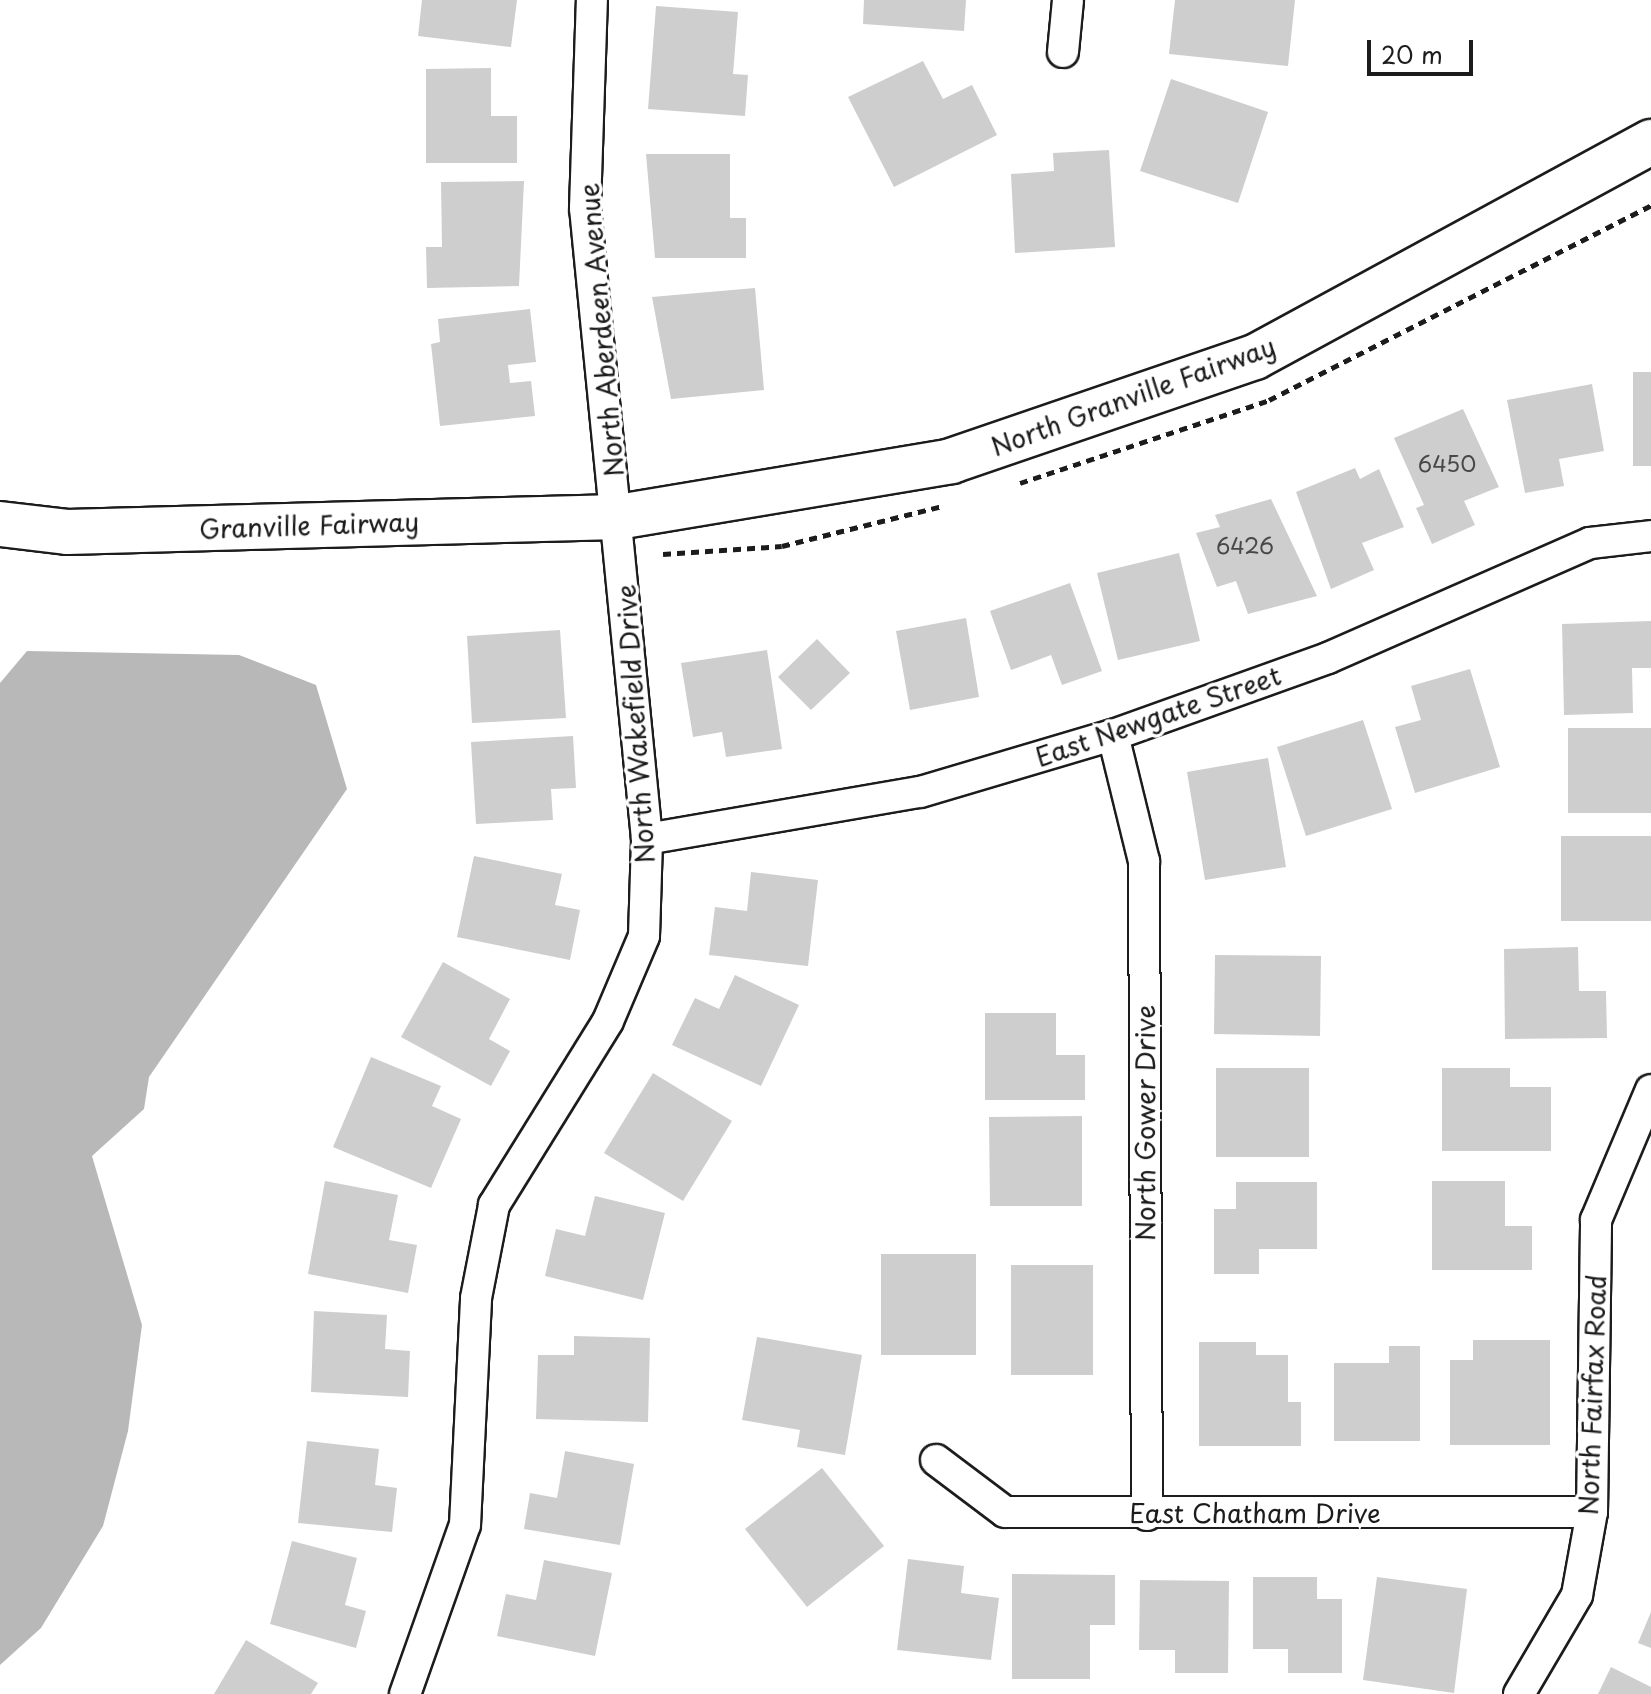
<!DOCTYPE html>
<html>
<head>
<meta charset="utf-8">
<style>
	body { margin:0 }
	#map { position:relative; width:1651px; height:1694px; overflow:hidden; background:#fff; font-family:"Playpen Sans",sans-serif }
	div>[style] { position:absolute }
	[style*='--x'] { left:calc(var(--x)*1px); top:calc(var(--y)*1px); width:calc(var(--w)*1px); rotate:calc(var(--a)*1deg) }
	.water>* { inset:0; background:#b8b8b8 }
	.building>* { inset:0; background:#cecece }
	.path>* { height:5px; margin-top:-2.5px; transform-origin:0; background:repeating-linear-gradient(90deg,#1c1c1c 0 8px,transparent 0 14px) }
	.roads { filter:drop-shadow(2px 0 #1c1c1c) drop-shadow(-2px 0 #1c1c1c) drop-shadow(0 2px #1c1c1c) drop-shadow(0 -2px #1c1c1c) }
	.street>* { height:30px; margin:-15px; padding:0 15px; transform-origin:15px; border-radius:15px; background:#fff }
	.secondary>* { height:44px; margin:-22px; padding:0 22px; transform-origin:22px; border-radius:22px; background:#fff }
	span { translate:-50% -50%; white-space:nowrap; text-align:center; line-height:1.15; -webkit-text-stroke:7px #fff; paint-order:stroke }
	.number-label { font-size:22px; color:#484848 }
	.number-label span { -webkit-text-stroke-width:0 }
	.street-label { font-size:26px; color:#1c1c1c }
	.scale { position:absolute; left:1367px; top:40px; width:106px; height:36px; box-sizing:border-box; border:4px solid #1c1c1c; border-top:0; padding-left:10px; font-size:24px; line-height:28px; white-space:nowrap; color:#1c1c1c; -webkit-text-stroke:6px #fff; paint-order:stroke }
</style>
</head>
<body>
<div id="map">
	<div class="water">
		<i style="clip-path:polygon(27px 651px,239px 655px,316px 685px,347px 789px,149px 1077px,144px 1109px,92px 1156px,142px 1325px,128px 1431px,103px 1526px,41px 1628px,0 1665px,0 683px)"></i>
	</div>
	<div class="building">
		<i style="clip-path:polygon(422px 0,517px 0,511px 47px,418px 36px)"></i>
		<i style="clip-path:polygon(864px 0,966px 0,964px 31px,863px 24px)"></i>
		<i style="clip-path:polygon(1175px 0,1295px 0,1288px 66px,1169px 54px)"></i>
		<i style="clip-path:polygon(656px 6px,738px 12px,733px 74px,748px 75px,745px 116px,648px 109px)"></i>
		<i style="clip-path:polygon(923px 61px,943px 99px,972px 85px,997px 135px,894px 187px,848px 97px)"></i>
		<i style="clip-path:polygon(491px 68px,491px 116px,517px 116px,517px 163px,426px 163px,426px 69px)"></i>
		<i style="clip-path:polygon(1171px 79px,1268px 112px,1238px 203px,1140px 171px)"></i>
		<i style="clip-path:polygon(1109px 150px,1115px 247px,1015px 253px,1011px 174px,1054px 171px,1053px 153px)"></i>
		<i style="clip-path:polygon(646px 154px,730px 154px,730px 218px,746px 218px,746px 258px,655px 258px)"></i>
		<i style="clip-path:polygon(524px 181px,519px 286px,427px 288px,426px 247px,442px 247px,441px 182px)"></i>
		<i style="clip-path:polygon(755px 288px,764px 390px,671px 399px,652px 297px)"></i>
		<i style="clip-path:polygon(530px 309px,536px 362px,508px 365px,510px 383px,531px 381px,535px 416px,440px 426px,431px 344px,440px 342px,438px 319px)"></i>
		<i style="clip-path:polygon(1633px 372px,1651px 372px,1651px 466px,1633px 466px)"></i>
		<i style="clip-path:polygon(1592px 384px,1604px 451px,1559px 459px,1564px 486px,1525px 493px,1507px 400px)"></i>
		<i style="clip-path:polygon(1463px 409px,1499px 487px,1464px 501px,1475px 525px,1432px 544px,1416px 508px,1424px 505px,1394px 438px)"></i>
		<i style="clip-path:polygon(1355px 468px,1360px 479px,1379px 469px,1404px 527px,1362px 543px,1374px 570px,1331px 589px,1296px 492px)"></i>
		<i style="clip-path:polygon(1271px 499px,1317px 596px,1248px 614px,1236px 581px,1217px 587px,1196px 533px,1220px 527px,1215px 515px)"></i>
		<i style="clip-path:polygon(1179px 553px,1200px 641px,1118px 660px,1097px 573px)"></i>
		<i style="clip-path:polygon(1070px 583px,1102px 671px,1062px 685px,1051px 655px,1011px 670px,990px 611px)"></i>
		<i style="clip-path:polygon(966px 618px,979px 697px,910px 710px,896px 631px)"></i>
		<i style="clip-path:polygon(1651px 621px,1651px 668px,1632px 668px,1633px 713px,1564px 715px,1562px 624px)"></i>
		<i style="clip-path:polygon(560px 630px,566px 718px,472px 723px,467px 636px)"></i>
		<i style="clip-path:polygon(817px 639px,850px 673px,811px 710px,778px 677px)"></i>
		<i style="clip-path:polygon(767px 650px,782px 749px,726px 757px,722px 732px,693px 737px,681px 663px)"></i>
		<i style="clip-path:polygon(1470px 669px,1500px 767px,1415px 793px,1395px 727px,1421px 720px,1411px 686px)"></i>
		<i style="clip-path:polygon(1363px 720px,1392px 809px,1306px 836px,1277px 747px)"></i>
		<i style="clip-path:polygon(1568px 728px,1651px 728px,1651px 813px,1568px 813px)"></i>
		<i style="clip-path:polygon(573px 736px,576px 788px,551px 789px,553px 820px,476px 824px,471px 742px)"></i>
		<i style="clip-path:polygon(1268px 758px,1286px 867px,1205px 880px,1187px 772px)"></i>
		<i style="clip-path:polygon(1561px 836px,1651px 836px,1651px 921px,1561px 921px)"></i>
		<i style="clip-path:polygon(474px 856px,562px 874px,555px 905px,580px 910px,570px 960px,457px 937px)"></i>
		<i style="clip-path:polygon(751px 872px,818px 880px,808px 966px,709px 955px,715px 907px,747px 911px)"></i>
		<i style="clip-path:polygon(1578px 947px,1579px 991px,1606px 991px,1607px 1038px,1505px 1039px,1504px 949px)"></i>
		<i style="clip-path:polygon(1215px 955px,1321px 956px,1320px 1036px,1214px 1034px)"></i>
		<i style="clip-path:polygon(443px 962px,510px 999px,489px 1039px,510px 1051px,491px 1086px,401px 1037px)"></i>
		<i style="clip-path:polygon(735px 975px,799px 1005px,761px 1086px,672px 1045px,695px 998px,719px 1009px)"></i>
		<i style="clip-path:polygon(985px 1013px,1056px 1013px,1056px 1055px,1085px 1055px,1085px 1100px,985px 1100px)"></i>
		<i style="clip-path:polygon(371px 1057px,441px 1086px,432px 1106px,461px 1119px,431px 1188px,333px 1147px)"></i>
		<i style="clip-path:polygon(1216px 1068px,1309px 1068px,1309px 1157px,1216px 1157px)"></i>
		<i style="clip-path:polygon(1442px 1068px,1510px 1068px,1510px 1087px,1551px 1087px,1551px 1151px,1442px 1151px)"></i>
		<i style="clip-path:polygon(653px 1073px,732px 1121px,683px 1201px,604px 1153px)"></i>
		<i style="clip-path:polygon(1082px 1116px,1082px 1206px,990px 1206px,989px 1117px)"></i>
		<i style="clip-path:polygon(325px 1181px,398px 1195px,389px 1240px,417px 1245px,408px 1293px,308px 1274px)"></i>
		<i style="clip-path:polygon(1432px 1181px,1505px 1181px,1505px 1226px,1532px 1226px,1532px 1270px,1432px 1270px)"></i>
		<i style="clip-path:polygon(1236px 1182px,1317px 1182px,1317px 1249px,1259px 1249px,1259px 1274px,1214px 1274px,1214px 1209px,1236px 1209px)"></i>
		<i style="clip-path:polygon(595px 1196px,665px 1213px,643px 1300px,545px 1276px,556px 1229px,585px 1236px)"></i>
		<i style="clip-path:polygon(881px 1254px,976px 1254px,976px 1355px,881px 1355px)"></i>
		<i style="clip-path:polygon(1011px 1265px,1093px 1265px,1093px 1375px,1011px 1375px)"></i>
		<i style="clip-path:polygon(314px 1311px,387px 1315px,385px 1349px,410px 1351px,408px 1397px,311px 1392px)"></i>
		<i style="clip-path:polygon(574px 1336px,650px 1338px,648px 1422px,536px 1419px,538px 1355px,574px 1355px)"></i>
		<i style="clip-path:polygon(757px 1337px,862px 1355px,845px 1455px,797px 1447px,800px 1430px,742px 1420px)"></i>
		<i style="clip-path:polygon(1473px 1340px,1550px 1340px,1550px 1445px,1450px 1445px,1450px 1360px,1473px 1360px)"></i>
		<i style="clip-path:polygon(1199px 1342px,1256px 1342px,1256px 1355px,1288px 1355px,1288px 1402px,1301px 1402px,1301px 1446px,1199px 1446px)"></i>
		<i style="clip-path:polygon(1389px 1346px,1420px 1346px,1420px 1441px,1334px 1441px,1334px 1363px,1389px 1363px)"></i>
		<i style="clip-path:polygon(307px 1441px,379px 1449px,375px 1485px,397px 1488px,392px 1532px,298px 1523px)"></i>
		<i style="clip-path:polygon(565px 1451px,634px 1464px,620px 1545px,524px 1529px,530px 1493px,557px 1498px)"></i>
		<i style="clip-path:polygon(822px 1468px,884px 1546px,807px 1607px,745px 1529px)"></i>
		<i style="clip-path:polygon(292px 1541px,357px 1558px,345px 1605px,366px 1611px,356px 1648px,270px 1624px)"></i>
		<i style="clip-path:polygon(908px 1559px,964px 1566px,961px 1593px,999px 1598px,991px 1660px,897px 1650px)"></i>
		<i style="clip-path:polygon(544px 1560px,612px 1573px,595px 1656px,497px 1636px,506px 1594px,536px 1600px)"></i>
		<i style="clip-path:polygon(1012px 1574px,1115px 1575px,1115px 1625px,1090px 1625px,1090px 1679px,1012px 1679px)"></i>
		<i style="clip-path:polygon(1253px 1577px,1317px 1577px,1317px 1599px,1342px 1599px,1342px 1673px,1288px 1673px,1288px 1649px,1253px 1649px)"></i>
		<i style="clip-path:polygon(1377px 1577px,1467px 1589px,1454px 1693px,1363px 1680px)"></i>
		<i style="clip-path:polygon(1140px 1580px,1229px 1581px,1228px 1673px,1175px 1673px,1175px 1650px,1139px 1650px)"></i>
		<i style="clip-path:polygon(1651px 1612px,1651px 1648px,1638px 1643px)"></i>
		<i style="clip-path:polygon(246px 1640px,318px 1683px,311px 1694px,214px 1694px)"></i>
		<i style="clip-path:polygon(1611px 1667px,1651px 1687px,1651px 1694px,1598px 1694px)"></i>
	</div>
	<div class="path">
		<i style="--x:1020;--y:483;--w:262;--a:-18.4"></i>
		<i style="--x:1269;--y:400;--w:429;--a:-27"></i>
		<i style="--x:663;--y:554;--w:119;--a:-3.8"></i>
		<i style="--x:782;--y:546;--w:165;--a:-14"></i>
	</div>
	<div class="roads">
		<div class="street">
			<i style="--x:1063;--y:52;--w:52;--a:-84.5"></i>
			<i style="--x:1113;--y:735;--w:130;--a:76.2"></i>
			<i style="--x:1144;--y:861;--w:654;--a:89.74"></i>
			<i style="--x:647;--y:839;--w:277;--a:-9.8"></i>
			<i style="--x:920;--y:792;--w:201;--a:-16.5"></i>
			<i style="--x:1113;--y:735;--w:228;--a:-19.7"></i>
			<i style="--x:1328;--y:658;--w:286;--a:-23.7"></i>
			<i style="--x:1590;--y:543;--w:61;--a:-6.5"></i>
			<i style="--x:936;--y:1460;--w:86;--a:37"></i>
			<i style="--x:1005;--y:1512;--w:587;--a:0"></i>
			<i style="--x:405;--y:1694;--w:179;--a:-70.5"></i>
			<i style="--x:465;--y:1525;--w:227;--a:-87.2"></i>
			<i style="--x:476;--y:1298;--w:95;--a:-79"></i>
			<i style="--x:494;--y:1205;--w:216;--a:-58.2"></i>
			<i style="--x:608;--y:1021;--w:92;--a:-67"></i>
			<i style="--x:644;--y:936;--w:97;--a:-88.2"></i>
			<i style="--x:647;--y:839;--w:634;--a:-95.61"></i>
			<i style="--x:585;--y:208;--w:208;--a:-88.1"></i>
			<i style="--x:1519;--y:1694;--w:115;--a:-59.6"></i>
			<i style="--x:1577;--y:1595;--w:84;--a:-79.8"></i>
			<i style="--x:1592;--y:1512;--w:292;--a:-89.2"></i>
			<i style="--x:1596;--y:1220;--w:141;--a:-67.1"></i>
		</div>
		<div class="secondary">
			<i style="--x:0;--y:524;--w:67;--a:6.8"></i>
			<i style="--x:67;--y:532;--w:551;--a:-1.56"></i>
			<i style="--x:618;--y:517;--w:338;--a:-9.5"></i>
			<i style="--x:951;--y:461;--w:321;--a:-18.9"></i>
			<i style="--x:1255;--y:357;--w:451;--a:-28.5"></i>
		</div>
	</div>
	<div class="number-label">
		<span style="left:1447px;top:463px">6450</span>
		<span style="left:1245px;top:545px">6426</span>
	</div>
	<div class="street-label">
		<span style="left:601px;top:330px;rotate:-95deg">North Aberdeen Avenue</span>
		<span style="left:1133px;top:396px;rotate:-20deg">North Granville Fairway</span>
		<span style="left:309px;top:525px;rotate:-2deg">Granville Fairway</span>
		<span style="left:1158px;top:716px;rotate:-19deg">East Newgate Street</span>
		<span style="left:635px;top:724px;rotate:-94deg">North Wakefield Drive</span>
		<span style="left:1145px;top:1123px;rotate:-90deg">North Gower Drive</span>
		<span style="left:1592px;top:1395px;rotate:-88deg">North Fairfax Road</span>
		<span style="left:1255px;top:1513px">East Chatham Drive</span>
	</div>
	<div class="scale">20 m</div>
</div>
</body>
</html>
